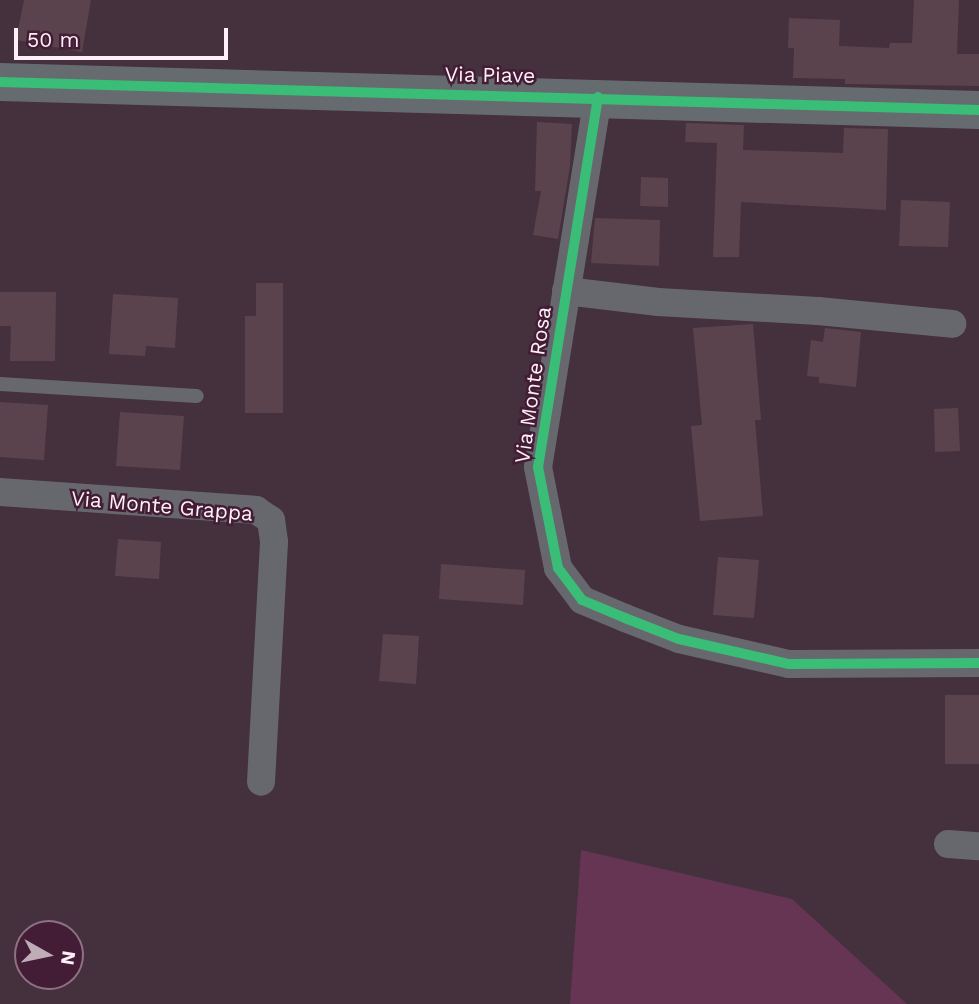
<!DOCTYPE html>
<html>
<head>
<meta charset="utf-8">
<style>
	body { margin:0 }
	#map { position:relative; width:979px; height:1004px; overflow:hidden; background:#45303d; font-family:"Work Sans",sans-serif }
	div>[style] { position:absolute }
	[style*='--x'] { left:calc(var(--x)*1px); top:calc(var(--y)*1px); width:calc(var(--w)*1px); rotate:calc(var(--a)*1deg) }
	.green>* { inset:0; background:#653553 }
	.building>* { inset:0; background:#5b434e }
	.lane>* { height:14px; margin:-7px; padding:0 7px; transform-origin:7px; border-radius:7px; background:#66686e }
	.street>* { height:28px; margin:-14px; padding:0 14px; transform-origin:14px; border-radius:14px; background:#66686e }
	.secondary>* { height:38px; margin:-19px; padding:0 19px; transform-origin:19px; border-radius:19px; background:#666b70 }
	.cycleway>* { height:10px; margin:-5px; padding:0 5px; transform-origin:5px; border-radius:5px; background:#3abd76 }
	span { translate:-50% -50%; white-space:nowrap; text-align:center; line-height:1.15; -webkit-text-stroke:5px #431d35; paint-order:stroke }
	.street-label { font-size:21px; color:#ffeff8 }
	.north { position:absolute; left:14px; top:920px; width:70px; height:70px; box-sizing:border-box; background:#431d35; border:2px solid #8e7183; border-radius:50%; rotate:99deg; font-size:19px; font-weight:700; line-height:28px; text-align:center; color:#ffeff8 }
	.north::after { content:''; display:block; margin:auto; width:24px; height:32px; background:#beacb7; clip-path:polygon(50% 0,100% 100%,50% 72%,0 100%) }
	.scale { position:absolute; left:14px; top:28px; width:214px; height:32px; box-sizing:border-box; border:4px solid #ffeff8; border-top:0; padding-left:9px; font-size:21px; line-height:24px; white-space:nowrap; color:#ffeff8; -webkit-text-stroke:5px #431d35; paint-order:stroke }
</style>
</head>
<body>
<div id="map">
	<div class="green">
		<i style="clip-path:polygon(581px 850px,792px 899px,907px 1004px,570px 1004px)"></i>
	</div>
	<div class="building">
		<i style="clip-path:polygon(24px 0,91px 0,82px 52px,16px 40px)"></i>
		<i style="clip-path:polygon(914px 0,959px 0,957px 54px,979px 54px,979px 86px,845px 84px,845px 79px,793px 78px,794px 48px,788px 48px,789px 18px,840px 20px,839px 46px,889px 48px,890px 43px,912px 43px)"></i>
		<i style="clip-path:polygon(537px 122px,572px 124px,570px 166px,558px 239px,533px 235px,541px 191px,535px 191px)"></i>
		<i style="clip-path:polygon(686px 123px,744px 125px,743px 150px,843px 153px,844px 128px,888px 129px,886px 210px,741px 202px,739px 257px,713px 257px,717px 143px,685px 142px)"></i>
		<i style="clip-path:polygon(641px 177px,668px 178px,668px 207px,640px 206px)"></i>
		<i style="clip-path:polygon(901px 200px,950px 202px,948px 247px,899px 246px)"></i>
		<i style="clip-path:polygon(595px 218px,660px 220px,659px 266px,591px 263px)"></i>
		<i style="clip-path:polygon(256px 283px,283px 283px,283px 413px,245px 413px,245px 316px,256px 316px)"></i>
		<i style="clip-path:polygon(0 292px,56px 292px,55px 361px,10px 361px,11px 326px,0 326px)"></i>
		<i style="clip-path:polygon(113px 294px,178px 298px,175px 348px,146px 346px,145px 356px,109px 354px)"></i>
		<i style="clip-path:polygon(753px 324px,761px 420px,755px 420px,763px 516px,700px 521px,691px 426px,702px 425px,693px 328px)"></i>
		<i style="clip-path:polygon(825px 328px,861px 332px,856px 387px,819px 383px,819px 377px,807px 376px,811px 340px,823px 342px)"></i>
		<i style="clip-path:polygon(0 402px,48px 405px,44px 460px,0 457px)"></i>
		<i style="clip-path:polygon(958px 408px,960px 451px,935px 452px,934px 409px)"></i>
		<i style="clip-path:polygon(120px 412px,184px 416px,180px 470px,116px 466px)"></i>
		<i style="clip-path:polygon(118px 539px,161px 542px,159px 579px,115px 576px)"></i>
		<i style="clip-path:polygon(718px 557px,759px 560px,754px 618px,713px 615px)"></i>
		<i style="clip-path:polygon(441px 564px,525px 570px,523px 605px,439px 599px)"></i>
		<i style="clip-path:polygon(383px 634px,419px 636px,416px 684px,379px 681px)"></i>
		<i style="clip-path:polygon(945px 695px,979px 695px,979px 764px,945px 764px)"></i>
	</div>
	<div class="lane">
		<i style="--x:0;--y:384;--w:197;--a:3.5"></i>
	</div>
	<div class="street">
		<i style="--x:598;--y:97;--w:375;--a:99.2"></i>
		<i style="--x:538;--y:467;--w:103;--a:78.8"></i>
		<i style="--x:558;--y:568;--w:40;--a:53"></i>
		<i style="--x:582;--y:600;--w:47;--a:22.7"></i>
		<i style="--x:625;--y:618;--w:58;--a:21.3"></i>
		<i style="--x:679;--y:639;--w:113;--a:12.8"></i>
		<i style="--x:789;--y:664;--w:190;--a:-0.3"></i>
		<i style="--x:566;--y:291;--w:93;--a:6.8"></i>
		<i style="--x:658;--y:302;--w:160;--a:3.2"></i>
		<i style="--x:818;--y:311;--w:135;--a:5.5"></i>
		<i style="--x:0;--y:492;--w:257;--a:4"></i>
		<i style="--x:256;--y:510;--w:18;--a:34"></i>
		<i style="--x:271;--y:520;--w:22;--a:82"></i>
		<i style="--x:274;--y:542;--w:240;--a:93.1"></i>
		<i style="--x:948;--y:844;--w:31;--a:4"></i>
	</div>
	<div class="secondary">
		<i style="--x:0;--y:82;--w:979;--a:1.64"></i>
	</div>
	<div class="cycleway">
		<i style="--x:0;--y:82;--w:979;--a:1.64"></i>
		<i style="--x:598;--y:97;--w:375;--a:99.2"></i>
		<i style="--x:538;--y:467;--w:103;--a:78.8"></i>
		<i style="--x:558;--y:568;--w:40;--a:53"></i>
		<i style="--x:582;--y:600;--w:47;--a:22.7"></i>
		<i style="--x:625;--y:618;--w:58;--a:21.3"></i>
		<i style="--x:679;--y:639;--w:113;--a:12.8"></i>
		<i style="--x:789;--y:664;--w:190;--a:-0.3"></i>
	</div>
	<div class="street-label">
		<span style="left:490px;top:75px;rotate:1deg">Via Piave</span>
		<span style="left:533px;top:385px;rotate:-82deg">Via Monte Rosa</span>
		<span style="left:162px;top:506px;rotate:5deg">Via Monte Grappa</span>
	</div>
	<div class="north">N</div>
	<div class="scale">50 m</div>
</div>
</body>
</html>
